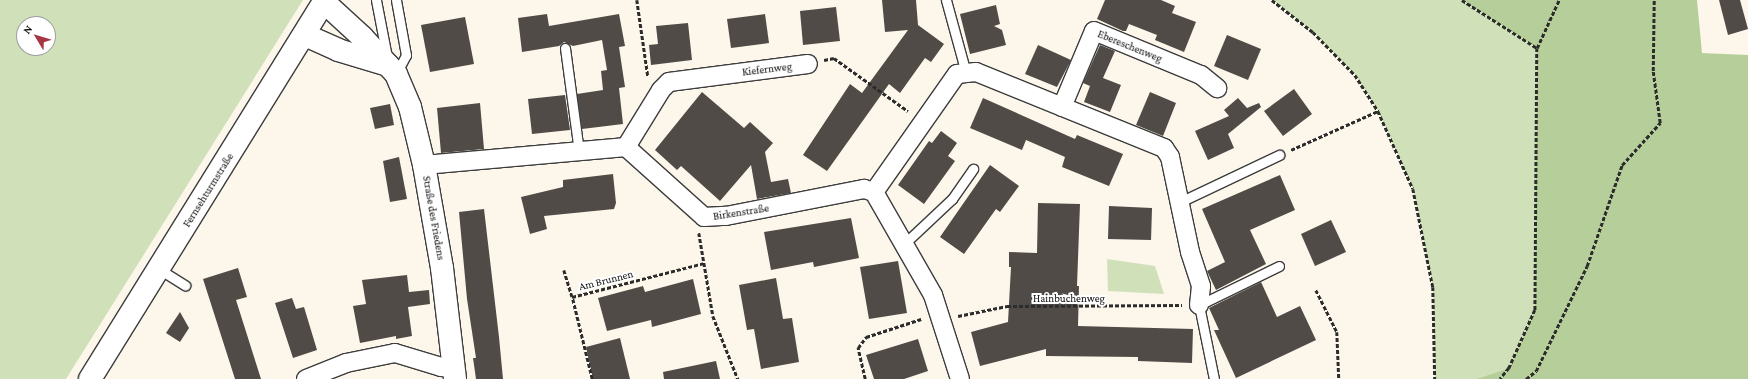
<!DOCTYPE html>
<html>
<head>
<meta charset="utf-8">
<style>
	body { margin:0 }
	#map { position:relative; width:1748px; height:379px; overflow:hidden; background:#fcf7ea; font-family:"Crimson Pro",serif }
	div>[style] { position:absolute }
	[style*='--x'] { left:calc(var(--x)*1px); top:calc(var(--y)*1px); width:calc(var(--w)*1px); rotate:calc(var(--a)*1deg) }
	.green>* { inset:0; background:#d0e1b9 }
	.forest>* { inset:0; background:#b6cf9a }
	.building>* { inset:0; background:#514b48 }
	.path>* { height:2.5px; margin-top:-1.25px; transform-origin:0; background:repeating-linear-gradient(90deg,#2c2c2c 0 4px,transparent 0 6px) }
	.roads { filter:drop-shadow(1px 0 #3d3d3d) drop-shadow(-1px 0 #3d3d3d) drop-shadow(0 1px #3d3d3d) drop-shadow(0 -1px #3d3d3d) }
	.service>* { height:9px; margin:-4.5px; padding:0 4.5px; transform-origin:4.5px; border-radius:4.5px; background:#fff }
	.minor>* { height:18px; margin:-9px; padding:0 9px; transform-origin:9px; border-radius:9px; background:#fff }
	.tertiary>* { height:22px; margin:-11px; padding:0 11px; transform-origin:11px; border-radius:11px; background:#fff }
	span { translate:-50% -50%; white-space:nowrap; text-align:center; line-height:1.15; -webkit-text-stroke:4px #fff; paint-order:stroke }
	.street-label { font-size:11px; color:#0a0a0a }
	.north { position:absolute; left:16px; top:16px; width:40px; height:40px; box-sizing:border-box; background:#fff; border:1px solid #9d9d9d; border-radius:50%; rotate:308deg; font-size:11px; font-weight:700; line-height:16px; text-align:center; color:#0a0a0a }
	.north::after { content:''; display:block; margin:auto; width:14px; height:18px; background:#a63643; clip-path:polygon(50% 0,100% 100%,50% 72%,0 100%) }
</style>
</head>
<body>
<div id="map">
	<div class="green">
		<i style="clip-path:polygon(evenodd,0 0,303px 0,66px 379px,0 379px,0 0,24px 24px,48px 24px,48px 48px,24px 48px,24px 24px)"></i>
		<i style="clip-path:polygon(1272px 0,1462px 0,1537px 48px,1535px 310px,1509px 368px,1476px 379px,1435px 379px,1433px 287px,1413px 189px,1378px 111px,1355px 75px,1313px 32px)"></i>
		<i style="clip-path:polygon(1107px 259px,1155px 266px,1164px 294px,1108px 291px)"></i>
	</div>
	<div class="forest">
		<i style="clip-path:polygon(1462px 0,1697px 0,1702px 53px,1748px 55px,1748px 379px,1476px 379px,1509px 368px,1535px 310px,1537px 48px)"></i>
	</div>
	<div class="building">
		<i style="clip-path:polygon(882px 0,916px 0,918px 25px,944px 44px,931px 62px,925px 58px,900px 93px,889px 84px,827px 171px,803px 155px,850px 84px,862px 93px,908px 30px,885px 32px)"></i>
		<i style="clip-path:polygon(1105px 0,1161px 0,1175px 6px,1172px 13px,1196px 22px,1184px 52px,1155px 40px,1157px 35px,1129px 24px,1126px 31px,1123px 31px,1097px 19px)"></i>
		<i style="clip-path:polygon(1719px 0,1740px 0,1748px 29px,1728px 35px)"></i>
		<i style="clip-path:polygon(996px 5px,1000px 24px,994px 26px,1002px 30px,1006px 45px,970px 54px,960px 14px)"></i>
		<i style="clip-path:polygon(836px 7px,840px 41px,803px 45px,800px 11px)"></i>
		<i style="clip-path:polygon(547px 14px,549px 26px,619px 14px,625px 46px,619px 47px,625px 87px,619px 88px,623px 124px,582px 129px,577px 94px,603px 90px,601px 71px,607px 70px,602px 40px,573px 46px,564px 42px,559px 46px,522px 52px,518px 18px)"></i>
		<i style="clip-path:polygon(765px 14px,769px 43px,731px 48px,727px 19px)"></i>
		<i style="clip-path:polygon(465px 17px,474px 64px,430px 72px,421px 25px)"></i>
		<i style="clip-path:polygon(688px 23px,692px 60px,651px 65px,649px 45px,658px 44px,656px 26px)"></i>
		<i style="clip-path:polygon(1227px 35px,1261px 49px,1248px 80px,1214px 66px)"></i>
		<i style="clip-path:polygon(1038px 45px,1071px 60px,1057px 87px,1025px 74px)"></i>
		<i style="clip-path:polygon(1100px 45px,1115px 51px,1103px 78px,1121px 85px,1110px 112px,1084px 102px,1090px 86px,1083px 83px)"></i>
		<i style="clip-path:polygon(1294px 89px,1312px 114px,1283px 136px,1264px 111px)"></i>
		<i style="clip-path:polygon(702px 92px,744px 128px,750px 122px,773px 143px,765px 152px,771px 182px,788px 179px,791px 193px,757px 199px,751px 165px,720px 201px,681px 166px,677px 170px,655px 150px)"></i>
		<i style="clip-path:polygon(1150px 92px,1176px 103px,1163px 136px,1136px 125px)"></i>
		<i style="clip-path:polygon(565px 95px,570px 130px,532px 134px,528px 99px)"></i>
		<i style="clip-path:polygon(983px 98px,1075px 139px,1077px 135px,1123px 154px,1109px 186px,1062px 167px,1065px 157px,1026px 140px,1022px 150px,970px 128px)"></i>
		<i style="clip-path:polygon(1238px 98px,1247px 108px,1259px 103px,1261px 107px,1228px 134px,1234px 148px,1208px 160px,1195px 131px,1229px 116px,1224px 110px)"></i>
		<i style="clip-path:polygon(480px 103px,484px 149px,441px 153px,437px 108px)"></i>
		<i style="clip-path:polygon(390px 104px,394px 125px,375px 129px,370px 108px)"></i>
		<i style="clip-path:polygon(941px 131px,957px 143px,948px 156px,955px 161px,924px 204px,898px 185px,929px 141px,932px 143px)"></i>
		<i style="clip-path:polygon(399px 157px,407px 199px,390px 202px,383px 161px)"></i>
		<i style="clip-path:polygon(990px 165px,1019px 186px,1000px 212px,996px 209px,964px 254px,940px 237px)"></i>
		<i style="clip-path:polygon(613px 174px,616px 203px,614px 209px,544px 216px,547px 229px,530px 234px,521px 197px,563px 187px,563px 180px)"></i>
		<i style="clip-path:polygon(1280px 175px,1295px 210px,1250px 230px,1266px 264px,1216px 290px,1207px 271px,1225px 262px,1202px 209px)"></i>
		<i style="clip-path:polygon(1038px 203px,1080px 204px,1077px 286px,1079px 286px,1078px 326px,1193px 329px,1192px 363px,1138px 361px,1138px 357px,1046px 356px,1046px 349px,980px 366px,971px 332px,1008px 322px,1011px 267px,1009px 267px,1009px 252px,1037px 253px)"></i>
		<i style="clip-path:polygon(1109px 206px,1152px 208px,1151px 240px,1108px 239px)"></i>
		<i style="clip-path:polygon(484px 209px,499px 337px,503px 379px,476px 379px,473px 358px,476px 358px,467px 299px,459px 212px)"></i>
		<i style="clip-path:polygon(851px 218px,859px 258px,814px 267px,813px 262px,771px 270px,764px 232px)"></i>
		<i style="clip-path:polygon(1331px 220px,1346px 252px,1315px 266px,1301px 234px)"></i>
		<i style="clip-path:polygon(898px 261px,907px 313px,869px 319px,860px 267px)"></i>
		<i style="clip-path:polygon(238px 268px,247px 297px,236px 300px,261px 379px,235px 379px,203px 279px)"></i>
		<i style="clip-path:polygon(407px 275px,409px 292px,429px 290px,430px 304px,408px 307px,412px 336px,396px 339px,396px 336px,360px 343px,353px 306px,366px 304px,362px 280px)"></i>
		<i style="clip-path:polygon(776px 278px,783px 319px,792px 318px,799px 362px,761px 369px,754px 329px,747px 330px,739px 285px)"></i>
		<i style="clip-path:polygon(693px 279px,701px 314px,652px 327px,651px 320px,607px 331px,598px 298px,643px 286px,645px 292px)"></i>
		<i style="clip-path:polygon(1261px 282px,1277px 317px,1300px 306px,1316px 340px,1236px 378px,1214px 330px,1219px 330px,1209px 308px)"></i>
		<i style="clip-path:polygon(292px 298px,296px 309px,304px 307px,317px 350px,293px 358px,275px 303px)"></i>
		<i style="clip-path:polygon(180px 312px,189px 328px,180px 342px,166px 333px)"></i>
		<i style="clip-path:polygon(620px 338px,630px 379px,593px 379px,586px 347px)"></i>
		<i style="clip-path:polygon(918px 339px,928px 371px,904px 379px,874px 379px,866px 355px)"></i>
		<i style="clip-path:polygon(716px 361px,720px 379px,664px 379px,663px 372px)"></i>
	</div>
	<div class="path">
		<i style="--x:637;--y:0;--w:77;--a:81.8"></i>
		<i style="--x:1272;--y:0;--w:52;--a:38"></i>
		<i style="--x:1313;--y:32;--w:60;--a:45.7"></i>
		<i style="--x:1355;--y:75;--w:43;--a:57.4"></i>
		<i style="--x:1378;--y:111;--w:85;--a:65.8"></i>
		<i style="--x:1413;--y:189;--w:100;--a:78.5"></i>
		<i style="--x:1433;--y:287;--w:92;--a:88.8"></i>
		<i style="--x:1462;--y:0;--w:89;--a:32.6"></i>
		<i style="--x:1537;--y:48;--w:262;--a:90.4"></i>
		<i style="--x:1535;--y:310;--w:64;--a:114.1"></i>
		<i style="--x:1509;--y:368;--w:14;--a:129"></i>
		<i style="--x:1537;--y:48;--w:53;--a:-65.4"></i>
		<i style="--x:824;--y:60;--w:10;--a:-11"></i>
		<i style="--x:834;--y:58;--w:91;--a:35.6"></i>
		<i style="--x:1291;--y:150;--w:95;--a:-24.1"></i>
		<i style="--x:699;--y:233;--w:84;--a:80.4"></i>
		<i style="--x:713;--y:316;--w:68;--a:68.4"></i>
		<i style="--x:564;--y:270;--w:28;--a:73"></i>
		<i style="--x:1316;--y:290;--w:47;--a:63.4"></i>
		<i style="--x:1337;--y:332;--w:47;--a:87.6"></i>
		<i style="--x:958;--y:316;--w:50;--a:-11.5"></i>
		<i style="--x:1007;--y:306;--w:175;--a:-0.3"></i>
		<i style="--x:592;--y:379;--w:84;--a:-103.7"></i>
		<i style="--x:572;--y:297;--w:136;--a:-14.4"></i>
		<i style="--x:865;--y:379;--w:32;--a:-103"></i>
		<i style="--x:858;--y:348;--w:14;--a:-54"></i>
		<i style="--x:866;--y:337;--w:58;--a:-18.1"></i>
		<i style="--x:1526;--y:379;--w:13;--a:-39"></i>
		<i style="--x:1536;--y:371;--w:117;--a:-64.1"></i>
		<i style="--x:1587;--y:266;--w:107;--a:-70.9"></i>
		<i style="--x:1622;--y:165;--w:57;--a:-47.9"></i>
		<i style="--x:1660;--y:123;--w:52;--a:-97.7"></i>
		<i style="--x:1653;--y:71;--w:71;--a:-89.2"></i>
	</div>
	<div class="roads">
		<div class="service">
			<i style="--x:376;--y:0;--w:58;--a:79.1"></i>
			<i style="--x:396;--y:0;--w:56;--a:79.7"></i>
			<i style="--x:406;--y:55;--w:21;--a:118"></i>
			<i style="--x:946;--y:0;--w:76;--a:74.7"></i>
			<i style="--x:565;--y:48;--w:104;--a:82.3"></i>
			<i style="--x:1180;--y:202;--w:110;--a:-25.4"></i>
			<i style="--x:904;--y:244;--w:66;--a:-43.2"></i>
			<i style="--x:952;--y:199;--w:37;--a:-55"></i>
			<i style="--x:159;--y:269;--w:31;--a:32"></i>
			<i style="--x:1214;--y:379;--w:76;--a:-101.5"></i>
			<i style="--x:1199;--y:305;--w:89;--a:-26"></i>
		</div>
		<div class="minor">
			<i style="--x:1062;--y:107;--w:82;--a:-67.2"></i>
			<i style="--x:1094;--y:31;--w:116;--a:22.4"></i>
			<i style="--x:1201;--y:75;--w:21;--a:39"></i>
			<i style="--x:626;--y:147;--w:67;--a:-58.4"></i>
			<i style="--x:661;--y:90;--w:11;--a:-45"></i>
			<i style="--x:669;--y:82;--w:140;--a:-7.4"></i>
			<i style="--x:424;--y:165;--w:203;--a:-5.1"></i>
			<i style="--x:626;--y:147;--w:105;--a:41.9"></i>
			<i style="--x:704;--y:217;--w:22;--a:-3"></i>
			<i style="--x:726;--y:216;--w:141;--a:-11.1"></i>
			<i style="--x:864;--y:189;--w:10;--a:17"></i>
			<i style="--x:874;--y:192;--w:119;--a:60.2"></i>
			<i style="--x:933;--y:295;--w:88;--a:72.2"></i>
			<i style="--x:874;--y:192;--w:144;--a:-54.9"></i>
			<i style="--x:957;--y:74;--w:19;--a:-6"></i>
			<i style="--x:976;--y:72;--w:203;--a:22"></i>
			<i style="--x:1164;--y:148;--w:11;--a:56"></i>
			<i style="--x:1170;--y:157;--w:97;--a:78.1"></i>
			<i style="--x:1190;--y:252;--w:36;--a:72"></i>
			<i style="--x:1201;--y:286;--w:19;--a:96"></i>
			<i style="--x:306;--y:379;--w:43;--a:-21.8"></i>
			<i style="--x:346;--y:363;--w:50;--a:-11.5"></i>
			<i style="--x:395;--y:353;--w:48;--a:16.9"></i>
			<i style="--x:441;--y:367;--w:13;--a:4"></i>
		</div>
		<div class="tertiary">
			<i style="--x:324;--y:2;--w:52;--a:42.6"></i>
			<i style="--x:362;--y:37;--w:50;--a:47.4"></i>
			<i style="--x:396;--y:74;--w:36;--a:67"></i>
			<i style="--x:410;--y:107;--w:60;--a:76.4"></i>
			<i style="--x:424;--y:165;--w:105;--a:80.1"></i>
			<i style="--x:442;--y:268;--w:112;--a:83.3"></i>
			<i style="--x:305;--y:35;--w:36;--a:24"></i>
			<i style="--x:338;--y:50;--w:52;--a:16.7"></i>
			<i style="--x:90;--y:379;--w:446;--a:-58.2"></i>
		</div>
	</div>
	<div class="street-label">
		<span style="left:1130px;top:46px;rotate:22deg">Ebereschenweg</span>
		<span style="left:767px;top:69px;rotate:-7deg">Kiefernweg</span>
		<span style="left:208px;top:190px;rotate:-58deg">Fernsehturmstraße</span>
		<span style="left:741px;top:212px;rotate:-9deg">Birkenstraße</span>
		<span style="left:434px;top:218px;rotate:80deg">Straße des Friedens</span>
		<span style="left:606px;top:280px;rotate:-14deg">Am Brunnen</span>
		<span style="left:1069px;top:298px">Hainbuchenweg</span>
	</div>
	<div class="north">N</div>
</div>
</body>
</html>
